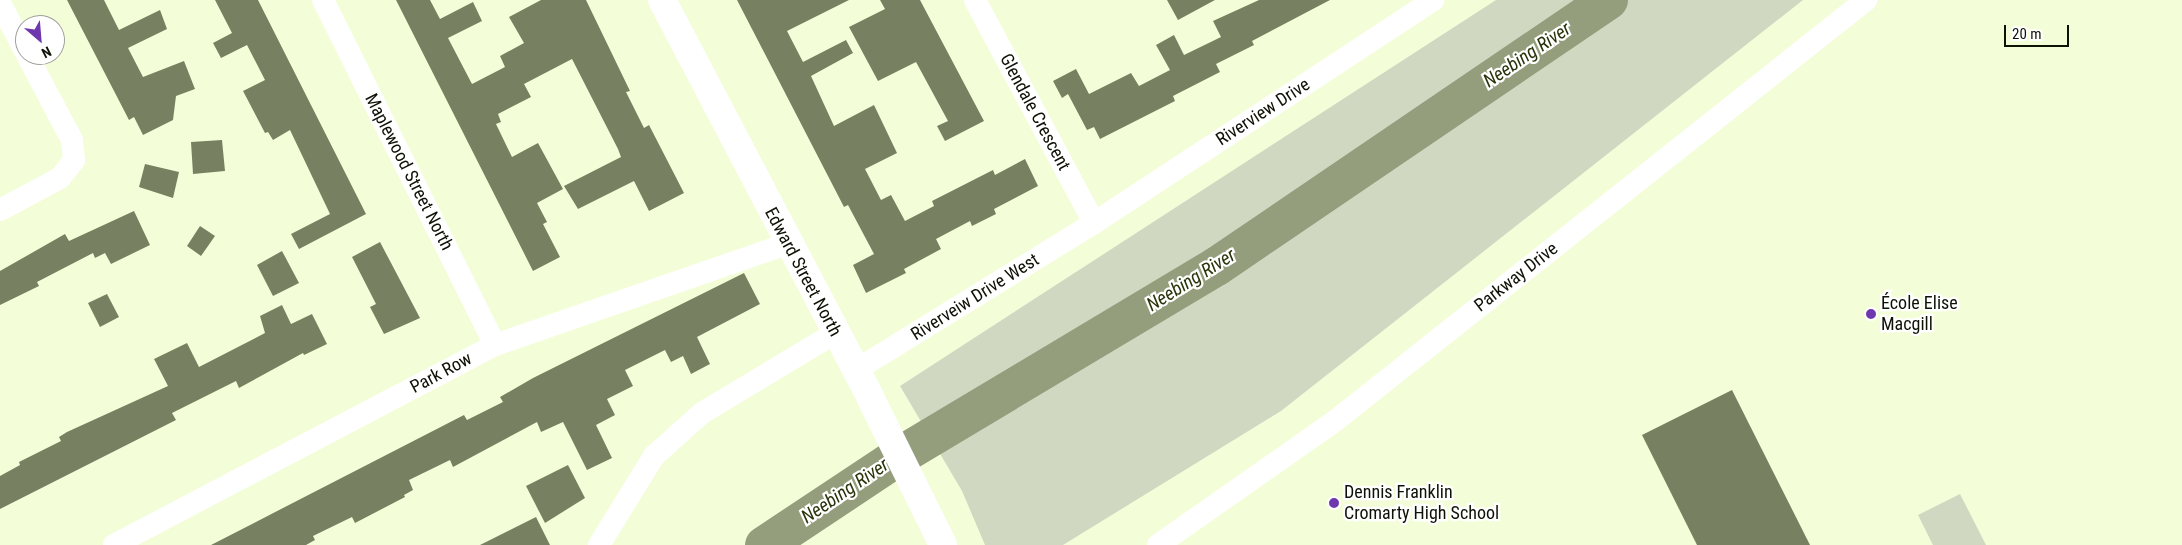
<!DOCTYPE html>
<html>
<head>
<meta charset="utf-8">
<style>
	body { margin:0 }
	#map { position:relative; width:2182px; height:545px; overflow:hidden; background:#f3fed9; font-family:"Roboto Condensed",sans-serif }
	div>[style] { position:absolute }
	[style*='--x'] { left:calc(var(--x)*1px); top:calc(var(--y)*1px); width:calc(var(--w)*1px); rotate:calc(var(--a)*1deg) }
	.green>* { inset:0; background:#d0d8c1 }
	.river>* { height:39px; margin:-19.5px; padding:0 19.5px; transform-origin:19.5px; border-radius:19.5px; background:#949e7d }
	.building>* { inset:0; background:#778060 }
	.minor>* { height:22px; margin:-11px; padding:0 11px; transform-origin:11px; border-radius:11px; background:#fff }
	.secondary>* { height:28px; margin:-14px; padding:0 14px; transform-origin:14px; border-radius:14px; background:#fff }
	.dots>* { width:14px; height:14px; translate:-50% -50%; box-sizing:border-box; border:2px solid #fff; border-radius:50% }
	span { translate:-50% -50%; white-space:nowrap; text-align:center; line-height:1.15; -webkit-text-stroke:4.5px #fff; paint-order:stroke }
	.street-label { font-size:18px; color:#0e1105 }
	.poi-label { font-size:18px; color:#0e1105 }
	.left { translate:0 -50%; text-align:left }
	.water-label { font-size:19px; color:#2a340a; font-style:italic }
	.north { position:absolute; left:15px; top:15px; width:50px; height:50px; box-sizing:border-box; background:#fff; border:1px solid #9fa09b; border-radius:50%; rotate:153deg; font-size:14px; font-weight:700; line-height:20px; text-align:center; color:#0e1105 }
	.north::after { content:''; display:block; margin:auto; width:18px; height:22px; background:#6f37ae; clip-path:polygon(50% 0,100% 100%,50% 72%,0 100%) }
	.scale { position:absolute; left:2004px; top:25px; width:65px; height:22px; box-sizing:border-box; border:2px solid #0e1105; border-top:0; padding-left:6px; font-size:15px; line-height:18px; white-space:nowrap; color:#0e1105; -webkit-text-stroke:4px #fff; paint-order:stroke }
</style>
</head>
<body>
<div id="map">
	<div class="green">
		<i style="clip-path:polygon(1496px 0,1803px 0,1281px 411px,1063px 545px,985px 545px,962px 491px,900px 386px)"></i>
		<i style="clip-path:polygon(1960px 494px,1986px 545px,1933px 545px,1918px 515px)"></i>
	</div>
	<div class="river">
		<i style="--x:764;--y:545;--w:157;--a:-33.6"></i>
		<i style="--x:895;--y:458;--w:374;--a:-30.9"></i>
		<i style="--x:1216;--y:266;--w:474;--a:-34.2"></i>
	</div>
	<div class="building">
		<i style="clip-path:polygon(67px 0,104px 0,119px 30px,160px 10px,167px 29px,128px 48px,143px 77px,184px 61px,195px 89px,176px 96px,173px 120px,143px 135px,134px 117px,129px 120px)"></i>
		<i style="clip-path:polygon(215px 0,258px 0,366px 214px,299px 249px,291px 234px,330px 214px,290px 130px,273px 140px,268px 132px,265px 133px,243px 91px,265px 80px,247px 45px,221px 58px,213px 43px,232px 33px)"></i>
		<i style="clip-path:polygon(396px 0,430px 0,440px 19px,473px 2px,482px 21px,448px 38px,472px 84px,505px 67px,500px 56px,524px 43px,509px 17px,541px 0,586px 0,630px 91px,626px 92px,644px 128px,649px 125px,684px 193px,649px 211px,634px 181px,578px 209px,564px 186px,621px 157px,618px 149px,572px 59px,524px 84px,531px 97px,498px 114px,501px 122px,496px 124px,512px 157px,538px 143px,563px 189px,537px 203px,547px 222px,543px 224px,560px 257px,533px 271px)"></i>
		<i style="clip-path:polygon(737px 0,849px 0,787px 31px,803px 62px,846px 40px,853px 53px,811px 76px,834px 126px,874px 105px,897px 153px,865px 169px,881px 200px,891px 195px,905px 221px,934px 206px,932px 201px,993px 170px,995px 175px,1025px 159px,1038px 186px,994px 209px,996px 214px,972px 226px,970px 221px,936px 239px,941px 249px,904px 269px,906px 273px,866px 293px,853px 265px,874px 254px,848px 205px,844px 207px)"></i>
		<i style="clip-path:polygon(880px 0,920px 0,984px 121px,945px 141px,937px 126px,948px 121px,916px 62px,878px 81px,849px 27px,885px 9px)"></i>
		<i style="clip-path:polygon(1167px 0,1215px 0,1178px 20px)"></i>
		<i style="clip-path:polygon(1259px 0,1330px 0,1252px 41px,1254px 45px,1216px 64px,1220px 72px,1173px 96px,1175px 101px,1100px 139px,1094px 127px,1087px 130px,1068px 94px,1062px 98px,1053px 81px,1076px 69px,1089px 94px,1131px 73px,1139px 86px,1170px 70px,1156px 45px,1174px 35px,1184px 55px,1221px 37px,1213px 21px)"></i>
		<i style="clip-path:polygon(222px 140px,225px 171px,193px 174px,191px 142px)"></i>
		<i style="clip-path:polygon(145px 164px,179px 172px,173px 198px,139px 187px)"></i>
		<i style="clip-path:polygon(134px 211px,150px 245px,111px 264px,105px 253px,95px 258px,93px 253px,37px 282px,39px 286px,0 305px,0 271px,65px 234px,69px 241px)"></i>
		<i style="clip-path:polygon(200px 226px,215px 236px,201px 256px,187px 246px)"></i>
		<i style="clip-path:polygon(380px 242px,420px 318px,384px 334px,370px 307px,376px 304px,352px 257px)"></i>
		<i style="clip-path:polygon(282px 251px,299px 283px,273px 296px,257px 265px)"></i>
		<i style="clip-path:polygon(744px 273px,760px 304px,697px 337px,710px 364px,691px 374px,683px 356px,671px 362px,665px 350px,625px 370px,633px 386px,607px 399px,615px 415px,596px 425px,612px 458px,587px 470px,563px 422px,541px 432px,537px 422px,453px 467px,450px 460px,409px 480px,413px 490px,404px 495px,405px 497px,355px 523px,352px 517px,313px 536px,315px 540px,306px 545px,211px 545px,464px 415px,467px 420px,503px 402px,500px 397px,533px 378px)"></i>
		<i style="clip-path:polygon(107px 294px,119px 317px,100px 327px,88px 303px)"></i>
		<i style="clip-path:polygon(282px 305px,291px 324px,312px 314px,327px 344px,304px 355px,303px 353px,239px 388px,236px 381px,172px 413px,176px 420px,0 509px,0 476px,20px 465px,19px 462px,61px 441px,59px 437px,67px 432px,168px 386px,154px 359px,187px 343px,199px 367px,265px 333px,260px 316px)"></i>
		<i style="clip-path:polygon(1732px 390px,1810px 545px,1697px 545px,1642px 435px)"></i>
		<i style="clip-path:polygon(568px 465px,585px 498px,545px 523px,526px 486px)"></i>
		<i style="clip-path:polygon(536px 517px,550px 545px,480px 545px)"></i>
	</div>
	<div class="minor">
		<i style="--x:323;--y:0;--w:385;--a:63.5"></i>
		<i style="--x:975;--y:0;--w:253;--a:61.9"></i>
		<i style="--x:0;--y:3;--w:54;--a:62.5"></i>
		<i style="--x:0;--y:210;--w:68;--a:-28.1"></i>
		<i style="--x:60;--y:178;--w:23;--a:-52"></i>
		<i style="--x:74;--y:160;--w:20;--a:-96"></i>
		<i style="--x:72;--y:140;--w:96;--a:-117.9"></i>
		<i style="--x:856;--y:370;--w:280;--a:-31.7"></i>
		<i style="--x:1094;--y:223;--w:406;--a:-33.3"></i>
		<i style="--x:114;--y:545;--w:430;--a:-27.7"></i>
		<i style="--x:495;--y:345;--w:309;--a:-19.1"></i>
		<i style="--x:599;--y:545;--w:105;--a:-58.3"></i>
		<i style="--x:654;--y:456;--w:64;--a:-41.9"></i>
		<i style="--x:702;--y:413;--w:155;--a:-31"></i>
		<i style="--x:1158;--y:545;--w:216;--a:-35"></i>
		<i style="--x:1335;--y:421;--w:678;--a:-38.41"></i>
	</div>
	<div class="secondary">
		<i style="--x:662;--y:0;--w:448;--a:62.3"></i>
		<i style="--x:870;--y:397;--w:165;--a:63.7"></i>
	</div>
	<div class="dots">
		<i style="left:1871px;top:314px;background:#6f37ae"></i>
		<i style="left:1334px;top:503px;background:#6f37ae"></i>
	</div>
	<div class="street-label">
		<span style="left:1035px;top:112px;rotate:62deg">Glendale Crescent</span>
		<span style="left:1263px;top:112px;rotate:-33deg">Riverview Drive</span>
		<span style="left:409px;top:172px;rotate:63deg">Maplewood Street North</span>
		<span style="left:803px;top:272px;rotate:62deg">Edward Street North</span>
		<span style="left:1516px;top:277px;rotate:-38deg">Parkway Drive</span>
		<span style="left:975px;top:297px;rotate:-32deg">Riverveiw Drive West</span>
		<span style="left:441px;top:373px;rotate:-28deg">Park Row</span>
	</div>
	<div class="poi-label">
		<span class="left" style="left:1881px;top:314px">École Elise<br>Macgill</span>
		<span class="left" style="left:1344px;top:503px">Dennis Franklin<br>Cromarty High School</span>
	</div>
	<div class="water-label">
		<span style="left:1527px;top:55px;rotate:-34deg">Neebing River</span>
		<span style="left:1191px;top:280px;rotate:-32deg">Neebing River</span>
		<span style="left:845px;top:491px;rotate:-34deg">Neebing River</span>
	</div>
	<div class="north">N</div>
	<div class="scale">20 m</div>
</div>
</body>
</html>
